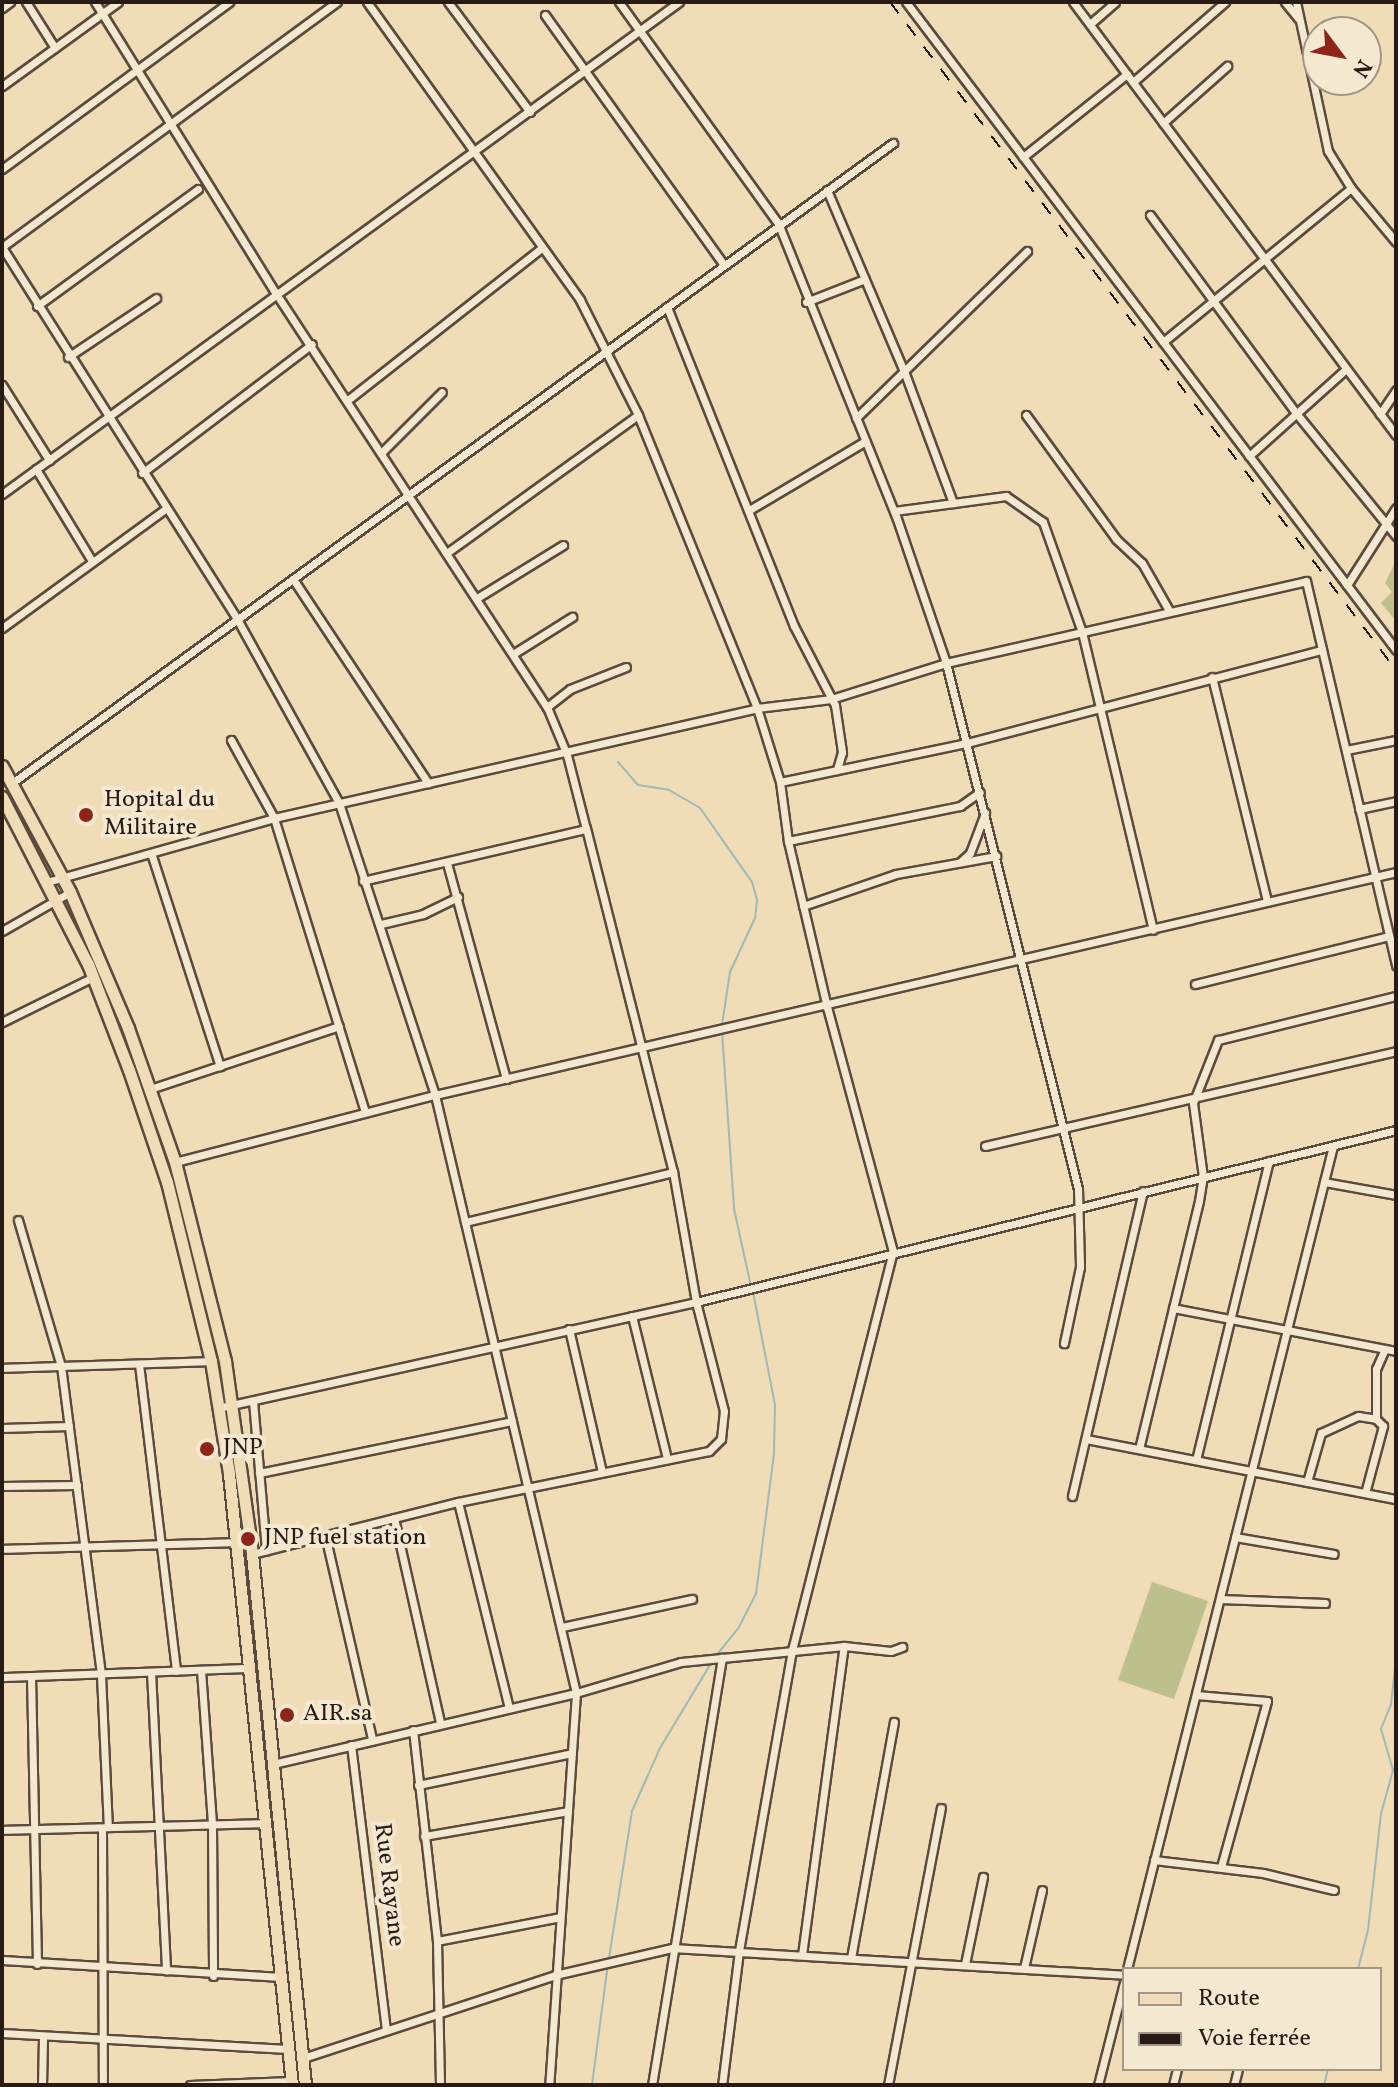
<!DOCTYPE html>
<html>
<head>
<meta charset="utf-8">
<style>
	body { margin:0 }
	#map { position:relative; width:1398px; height:2087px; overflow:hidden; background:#f0dcb6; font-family:Vollkorn,serif }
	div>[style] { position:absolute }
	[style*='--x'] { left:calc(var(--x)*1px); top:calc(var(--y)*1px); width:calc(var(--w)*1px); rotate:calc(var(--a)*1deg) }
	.green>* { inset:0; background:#bdbf8c }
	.stream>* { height:2px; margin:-1px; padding:0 1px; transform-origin:1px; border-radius:1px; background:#9dbab7 }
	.roads { filter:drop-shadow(2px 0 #5a4b3e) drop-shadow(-2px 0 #5a4b3e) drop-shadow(0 2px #5a4b3e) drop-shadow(0 -2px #5a4b3e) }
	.street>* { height:7px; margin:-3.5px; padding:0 3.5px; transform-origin:3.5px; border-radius:3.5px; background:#f5e8d0 }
	.primary>* { height:11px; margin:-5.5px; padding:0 5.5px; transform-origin:5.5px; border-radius:5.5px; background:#f0dcb6 }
	.rail>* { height:2px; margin-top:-1px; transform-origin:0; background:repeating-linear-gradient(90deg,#281b16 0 14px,transparent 0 28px) }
	.dots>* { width:22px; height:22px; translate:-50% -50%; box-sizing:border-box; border:4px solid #f5e8d0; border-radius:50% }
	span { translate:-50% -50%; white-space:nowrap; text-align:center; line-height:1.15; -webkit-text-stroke:8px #f5e8d0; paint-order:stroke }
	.poi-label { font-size:24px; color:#281b16 }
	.left { translate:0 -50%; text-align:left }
	.street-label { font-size:24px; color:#281b16 }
	.frame { position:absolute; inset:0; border:4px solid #281b16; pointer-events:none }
	.legend { position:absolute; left:1122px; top:1967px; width:260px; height:104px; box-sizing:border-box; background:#f5e8d0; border:2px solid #a39686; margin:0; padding:10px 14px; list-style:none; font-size:24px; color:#281b16 }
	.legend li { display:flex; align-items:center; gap:16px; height:40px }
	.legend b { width:40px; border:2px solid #a39686 }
	.north { position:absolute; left:1302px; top:16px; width:80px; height:80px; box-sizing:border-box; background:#f5e8d0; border:2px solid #a39686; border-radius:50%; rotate:122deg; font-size:22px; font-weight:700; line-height:32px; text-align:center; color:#281b16 }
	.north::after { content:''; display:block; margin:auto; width:28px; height:36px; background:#8f2418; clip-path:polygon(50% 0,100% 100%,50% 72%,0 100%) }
</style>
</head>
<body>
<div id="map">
	<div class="green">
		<i style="clip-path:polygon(1396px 561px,1396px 621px,1381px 603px,1392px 592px,1385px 583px)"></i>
		<i style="clip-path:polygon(1152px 1582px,1208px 1601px,1174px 1699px,1118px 1680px)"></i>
	</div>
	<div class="stream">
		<i style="--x:618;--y:762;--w:30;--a:49"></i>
		<i style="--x:638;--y:785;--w:31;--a:9"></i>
		<i style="--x:669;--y:790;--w:36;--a:30"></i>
		<i style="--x:700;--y:808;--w:90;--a:54.9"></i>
		<i style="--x:752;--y:882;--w:19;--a:74"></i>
		<i style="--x:757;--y:900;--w:18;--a:96"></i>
		<i style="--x:755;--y:918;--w:60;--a:114.8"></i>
		<i style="--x:730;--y:972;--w:54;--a:98.6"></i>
		<i style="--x:722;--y:1031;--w:178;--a:86.1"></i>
		<i style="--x:734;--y:1209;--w:79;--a:77.6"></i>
		<i style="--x:715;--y:1657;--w:38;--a:-51"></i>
		<i style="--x:739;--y:1627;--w:37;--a:-63"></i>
		<i style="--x:756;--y:1594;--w:142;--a:-82.7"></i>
		<i style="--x:774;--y:1453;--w:48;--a:-88.8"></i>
		<i style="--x:775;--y:1405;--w:115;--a:-101"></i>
		<i style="--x:609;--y:1958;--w:149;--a:-81.1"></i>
		<i style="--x:632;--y:1811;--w:69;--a:-66"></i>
		<i style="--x:660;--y:1748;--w:99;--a:-59"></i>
		<i style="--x:1358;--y:1969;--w:40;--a:-75.6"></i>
		<i style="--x:1368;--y:1930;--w:117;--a:-83.6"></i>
		<i style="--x:1381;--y:1814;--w:46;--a:-74.7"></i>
		<i style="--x:1393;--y:1770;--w:43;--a:-106.3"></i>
		<i style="--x:1381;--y:1729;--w:27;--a:-68"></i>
		<i style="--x:1391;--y:1704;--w:46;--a:-83.8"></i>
		<i style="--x:592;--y:2085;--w:122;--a:-82.5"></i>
		<i style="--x:1324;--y:2085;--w:16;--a:-76"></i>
	</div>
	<div class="roads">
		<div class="street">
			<i style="--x:26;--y:2;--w:54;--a:57.8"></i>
			<i style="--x:95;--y:2;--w:345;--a:58.2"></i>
			<i style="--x:277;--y:295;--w:493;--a:56.8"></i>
			<i style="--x:547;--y:707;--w:52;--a:67.4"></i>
			<i style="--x:567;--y:755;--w:76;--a:75.6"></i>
			<i style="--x:586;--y:829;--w:229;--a:166.9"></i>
			<i style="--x:367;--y:2;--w:366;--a:54.4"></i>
			<i style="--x:580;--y:300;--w:129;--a:63.2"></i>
			<i style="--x:638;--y:415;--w:316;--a:67.9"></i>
			<i style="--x:757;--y:708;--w:77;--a:72.7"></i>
			<i style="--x:780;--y:782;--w:60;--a:82.3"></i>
			<i style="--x:788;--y:841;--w:171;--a:76.8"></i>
			<i style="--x:827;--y:1007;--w:253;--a:74.9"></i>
			<i style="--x:893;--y:1251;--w:412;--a:104.2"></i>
			<i style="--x:792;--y:1650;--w:306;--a:100"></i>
			<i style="--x:739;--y:1951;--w:135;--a:97.2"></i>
			<i style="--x:448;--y:2;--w:137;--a:53.3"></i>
			<i style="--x:619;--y:2;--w:272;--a:54.3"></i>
			<i style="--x:778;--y:223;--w:316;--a:68.1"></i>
			<i style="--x:896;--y:516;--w:155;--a:71.2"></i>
			<i style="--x:946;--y:663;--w:542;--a:75.91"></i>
			<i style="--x:1078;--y:1189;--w:78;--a:88.5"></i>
			<i style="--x:1080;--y:1267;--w:78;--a:101.9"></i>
			<i style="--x:906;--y:2;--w:812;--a:52.9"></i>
			<i style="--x:1073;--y:2;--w:540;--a:53.28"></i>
			<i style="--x:1285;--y:2;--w:21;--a:51"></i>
			<i style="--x:1296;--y:2;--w:152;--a:77.9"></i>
			<i style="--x:1328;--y:151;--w:44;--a:58.1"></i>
			<i style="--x:1351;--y:188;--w:70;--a:50.2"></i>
			<i style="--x:2;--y:8;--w:10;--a:-37"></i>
			<i style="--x:545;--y:15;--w:307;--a:54.4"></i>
			<i style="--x:1090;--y:24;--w:33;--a:-41"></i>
			<i style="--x:1133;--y:82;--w:122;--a:-41"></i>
			<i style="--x:2;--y:86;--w:143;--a:-35.9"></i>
			<i style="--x:1163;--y:123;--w:86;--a:-41.7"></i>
			<i style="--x:1023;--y:157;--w:133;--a:-38.6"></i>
			<i style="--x:2;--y:169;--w:282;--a:-36.3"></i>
			<i style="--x:827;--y:190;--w:197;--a:67"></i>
			<i style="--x:904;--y:371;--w:141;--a:69.6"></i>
			<i style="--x:1150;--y:215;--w:246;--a:53.6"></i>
			<i style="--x:1296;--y:413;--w:159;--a:50.9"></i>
			<i style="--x:2;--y:247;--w:440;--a:57.7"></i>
			<i style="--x:237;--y:619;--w:210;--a:61"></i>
			<i style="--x:339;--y:803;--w:307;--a:71.8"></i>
			<i style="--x:435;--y:1095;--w:614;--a:76.73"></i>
			<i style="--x:576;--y:1693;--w:393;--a:93.9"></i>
			<i style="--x:2;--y:247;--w:415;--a:-36.2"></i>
			<i style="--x:806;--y:302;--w:63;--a:-21.3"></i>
			<i style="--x:37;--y:306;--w:199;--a:-36"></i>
			<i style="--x:667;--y:307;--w:343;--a:68.3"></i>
			<i style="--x:794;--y:626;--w:89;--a:62.6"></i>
			<i style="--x:835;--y:705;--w:48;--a:81.5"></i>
			<i style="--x:842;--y:752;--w:19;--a:106"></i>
			<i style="--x:1163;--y:342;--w:243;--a:-39.3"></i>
			<i style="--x:68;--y:357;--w:106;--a:-33.8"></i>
			<i style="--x:2;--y:385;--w:89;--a:57.9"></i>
			<i style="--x:349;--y:399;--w:243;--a:-38.1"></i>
			<i style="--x:1380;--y:414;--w:29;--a:-56"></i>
			<i style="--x:1026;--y:415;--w:153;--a:54"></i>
			<i style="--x:1116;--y:539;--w:35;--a:43"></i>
			<i style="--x:1142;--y:563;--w:56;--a:60.3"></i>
			<i style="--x:856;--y:418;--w:239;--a:-44.3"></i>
			<i style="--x:383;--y:451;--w:83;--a:-45"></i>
			<i style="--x:1249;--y:456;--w:129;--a:-41.9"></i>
			<i style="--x:36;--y:469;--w:108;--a:58.7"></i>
			<i style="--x:142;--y:473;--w:213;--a:-37.2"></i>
			<i style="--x:2;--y:494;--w:837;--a:-36.01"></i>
			<i style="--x:751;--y:509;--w:131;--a:-30.7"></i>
			<i style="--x:894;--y:511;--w:113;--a:-7.6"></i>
			<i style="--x:1006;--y:496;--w:45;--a:35.1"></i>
			<i style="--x:1043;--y:522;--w:117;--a:70.5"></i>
			<i style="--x:1082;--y:632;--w:306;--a:76.6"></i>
			<i style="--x:448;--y:552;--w:234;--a:-35.8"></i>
			<i style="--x:293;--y:579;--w:245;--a:56.5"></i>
			<i style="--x:1347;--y:585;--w:91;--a:-57.5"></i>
			<i style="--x:477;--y:598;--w:101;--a:-31.6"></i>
			<i style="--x:2;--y:628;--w:202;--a:-36.1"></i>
			<i style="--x:513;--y:654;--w:70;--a:-32.1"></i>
			<i style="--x:1212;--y:677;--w:231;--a:76.2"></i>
			<i style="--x:547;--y:707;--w:29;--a:-38"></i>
			<i style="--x:570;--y:689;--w:60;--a:-21.4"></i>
			<i style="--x:231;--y:740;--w:89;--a:61.1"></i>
			<i style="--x:274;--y:818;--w:308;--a:72.8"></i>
			<i style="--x:1346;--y:750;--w:51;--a:-11.3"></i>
			<i style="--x:780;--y:782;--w:191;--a:-11.8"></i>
			<i style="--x:967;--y:743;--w:367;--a:-14.7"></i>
			<i style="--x:12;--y:783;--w:1089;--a:-36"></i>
			<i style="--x:1359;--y:809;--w:38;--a:-12"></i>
			<i style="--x:788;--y:841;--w:176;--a:-11.5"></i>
			<i style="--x:960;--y:806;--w:24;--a:-35"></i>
			<i style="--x:152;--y:856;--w:221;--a:72.1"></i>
			<i style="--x:960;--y:862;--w:13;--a:-42"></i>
			<i style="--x:970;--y:853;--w:43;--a:-69.4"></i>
			<i style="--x:447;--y:863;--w:224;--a:74.7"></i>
			<i style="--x:47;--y:882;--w:236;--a:-15.7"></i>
			<i style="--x:274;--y:818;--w:495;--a:-12.8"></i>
			<i style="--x:757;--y:708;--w:75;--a:-6.9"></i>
			<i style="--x:831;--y:699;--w:121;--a:-17.4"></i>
			<i style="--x:946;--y:663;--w:369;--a:-12.8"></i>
			<i style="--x:1306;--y:581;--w:395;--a:76.8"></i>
			<i style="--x:803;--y:906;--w:98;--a:-19"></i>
			<i style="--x:896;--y:874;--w:102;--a:-10.2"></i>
			<i style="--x:381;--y:924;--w:43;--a:-13.4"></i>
			<i style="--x:423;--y:914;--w:39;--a:-26"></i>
			<i style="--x:2;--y:931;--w:78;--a:-29.8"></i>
			<i style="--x:1195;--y:984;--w:200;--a:-13.9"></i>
			<i style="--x:2;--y:1022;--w:102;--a:-26.3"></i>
			<i style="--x:150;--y:1089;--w:199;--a:-18.4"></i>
			<i style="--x:985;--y:1146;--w:422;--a:-13"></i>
			<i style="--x:175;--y:1162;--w:268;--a:-14.5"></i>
			<i style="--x:435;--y:1095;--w:987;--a:-13.06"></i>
			<i style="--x:1324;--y:1182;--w:73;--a:10.2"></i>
			<i style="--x:18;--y:1220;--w:152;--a:73.6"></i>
			<i style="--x:61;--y:1366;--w:312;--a:82.6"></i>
			<i style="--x:101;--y:1675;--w:152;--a:87.4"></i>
			<i style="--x:465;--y:1222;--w:214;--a:-13.5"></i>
			<i style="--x:1173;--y:1308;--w:227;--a:10.9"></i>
			<i style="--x:632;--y:1316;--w:147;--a:76.2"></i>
			<i style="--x:569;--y:1329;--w:147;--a:77"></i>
			<i style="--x:139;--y:1364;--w:309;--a:83.1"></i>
			<i style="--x:2;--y:1368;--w:209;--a:-1.9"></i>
			<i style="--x:253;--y:1401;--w:150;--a:85"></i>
			<i style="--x:218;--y:1408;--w:490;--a:-12.5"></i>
			<i style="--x:696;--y:1302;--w:721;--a:-13.8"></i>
			<i style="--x:1376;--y:1419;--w:50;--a:-90"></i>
			<i style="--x:1376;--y:1369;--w:22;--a:-66"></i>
			<i style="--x:2;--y:1428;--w:67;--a:-1.7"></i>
			<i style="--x:1086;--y:1439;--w:316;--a:11"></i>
			<i style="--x:1139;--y:1449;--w:255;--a:-76.4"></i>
			<i style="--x:1199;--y:1201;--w:24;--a:-81"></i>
			<i style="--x:1203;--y:1177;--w:75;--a:-97.7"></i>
			<i style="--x:1193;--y:1103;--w:68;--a:-68.4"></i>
			<i style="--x:1218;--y:1040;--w:183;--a:-13.9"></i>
			<i style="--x:1196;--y:1460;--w:308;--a:-76.3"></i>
			<i style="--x:259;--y:1473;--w:258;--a:-11.6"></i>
			<i style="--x:1307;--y:1482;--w:51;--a:-74.1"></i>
			<i style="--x:1321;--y:1433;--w:41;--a:-24.7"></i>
			<i style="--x:1358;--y:1416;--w:18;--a:9"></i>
			<i style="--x:1376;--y:1419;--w:10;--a:45"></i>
			<i style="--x:1383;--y:1426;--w:69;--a:105"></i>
			<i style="--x:2;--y:1486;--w:75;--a:-0.8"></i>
			<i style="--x:1072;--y:1496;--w:313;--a:-76.9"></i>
			<i style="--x:458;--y:1502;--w:212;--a:76.1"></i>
			<i style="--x:394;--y:1518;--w:209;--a:77.3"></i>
			<i style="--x:325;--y:1535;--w:208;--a:77"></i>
			<i style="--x:1235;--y:1537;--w:100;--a:9.7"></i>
			<i style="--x:2;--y:1549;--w:234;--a:-1.7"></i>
			<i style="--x:252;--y:1554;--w:212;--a:-14.2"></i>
			<i style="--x:458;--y:1502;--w:256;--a:-11.5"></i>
			<i style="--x:709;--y:1451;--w:17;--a:-45"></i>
			<i style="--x:721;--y:1439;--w:28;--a:-84"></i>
			<i style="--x:724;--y:1411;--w:113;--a:-104.4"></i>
			<i style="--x:696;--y:1302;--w:132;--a:-100"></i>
			<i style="--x:673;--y:1172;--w:354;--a:-104.2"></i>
			<i style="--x:1220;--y:1599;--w:105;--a:2.2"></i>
			<i style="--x:562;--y:1627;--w:133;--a:-12.2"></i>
			<i style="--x:201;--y:1670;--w:154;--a:85.9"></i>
			<i style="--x:212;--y:1824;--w:152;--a:89.6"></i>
			<i style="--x:151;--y:1672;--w:299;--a:87.1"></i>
			<i style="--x:31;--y:1676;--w:288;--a:88.8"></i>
			<i style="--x:2;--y:1677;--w:247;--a:-2.1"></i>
			<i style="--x:1196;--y:1695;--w:71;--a:4.8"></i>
			<i style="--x:1267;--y:1701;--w:172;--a:105.5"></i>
			<i style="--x:413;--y:1730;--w:212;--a:83.5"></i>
			<i style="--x:437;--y:1941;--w:144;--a:88.8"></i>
			<i style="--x:351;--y:1745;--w:287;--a:83"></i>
			<i style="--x:273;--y:1764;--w:311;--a:-13.2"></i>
			<i style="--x:576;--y:1693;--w:109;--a:-16.4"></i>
			<i style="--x:681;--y:1662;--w:164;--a:-5.6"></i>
			<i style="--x:844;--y:1646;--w:47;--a:6.1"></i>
			<i style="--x:891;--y:1651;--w:12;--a:-20"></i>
			<i style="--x:418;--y:1785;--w:157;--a:-11.7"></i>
			<i style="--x:102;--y:1828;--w:257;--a:89.8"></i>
			<i style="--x:2;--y:1830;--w:264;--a:-1.5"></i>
			<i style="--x:424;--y:1836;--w:146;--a:-9.8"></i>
			<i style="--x:1154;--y:1860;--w:110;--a:6.8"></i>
			<i style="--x:1263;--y:1873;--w:73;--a:13.5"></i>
			<i style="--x:437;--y:1941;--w:125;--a:-11"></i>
			<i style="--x:802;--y:1955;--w:312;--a:-82.3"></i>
			<i style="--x:851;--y:1958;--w:240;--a:-79.7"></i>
			<i style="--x:2;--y:1960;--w:280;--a:3.5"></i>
			<i style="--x:965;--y:1964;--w:89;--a:-78.3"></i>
			<i style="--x:1024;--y:1968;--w:80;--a:-77"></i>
			<i style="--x:1127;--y:1969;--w:848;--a:-75.95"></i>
			<i style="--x:2;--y:2033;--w:286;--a:3.2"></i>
			<i style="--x:303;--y:2058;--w:265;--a:-18.2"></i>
			<i style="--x:555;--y:1975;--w:120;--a:-13"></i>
			<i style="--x:672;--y:1948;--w:453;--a:3.4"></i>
			<i style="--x:42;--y:2085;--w:46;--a:-88.8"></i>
			<i style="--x:190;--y:2085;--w:101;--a:-2.3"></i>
			<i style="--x:652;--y:2085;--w:433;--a:-80.7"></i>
			<i style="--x:888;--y:2085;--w:282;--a:-79.2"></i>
			<i style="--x:1098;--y:2085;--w:106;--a:-75.8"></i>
			<i style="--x:1173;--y:2085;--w:16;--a:-76"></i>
			<i style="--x:1234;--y:2085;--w:16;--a:-76"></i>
		</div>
		<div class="primary">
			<i style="--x:2;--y:766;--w:143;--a:61.6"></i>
			<i style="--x:70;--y:892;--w:148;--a:66.9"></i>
			<i style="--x:128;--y:1028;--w:142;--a:70.7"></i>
			<i style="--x:175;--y:1162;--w:205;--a:75.9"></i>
			<i style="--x:225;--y:1361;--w:195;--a:82"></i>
			<i style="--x:252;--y:1554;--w:534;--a:84.3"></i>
			<i style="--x:2;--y:797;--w:188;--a:62.8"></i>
			<i style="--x:88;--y:964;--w:114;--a:68.9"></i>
			<i style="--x:129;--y:1070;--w:118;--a:71.3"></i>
			<i style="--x:167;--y:1182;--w:184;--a:76.2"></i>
			<i style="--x:211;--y:1361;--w:114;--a:80.9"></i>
			<i style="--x:229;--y:1474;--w:614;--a:84.11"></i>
		</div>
	</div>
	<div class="rail">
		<i style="--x:890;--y:2;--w:838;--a:52.86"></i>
	</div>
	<div class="dots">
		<i style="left:86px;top:815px;background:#8f2418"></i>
		<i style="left:207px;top:1449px;background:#8f2418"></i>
		<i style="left:248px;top:1539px;background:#8f2418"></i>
		<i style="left:287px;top:1715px;background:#8f2418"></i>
	</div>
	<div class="poi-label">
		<span class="left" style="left:104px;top:815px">Hopital du<br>Militaire</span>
		<span class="left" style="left:223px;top:1449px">JNP</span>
		<span class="left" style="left:264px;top:1539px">JNP fuel station</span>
		<span class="left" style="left:303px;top:1715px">AIR.sa</span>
	</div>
	<div class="street-label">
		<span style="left:388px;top:1885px;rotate:83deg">Rue Rayane</span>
	</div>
	<div class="frame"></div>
	<ul class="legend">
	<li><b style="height:10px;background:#f0dcb6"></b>Route</li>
	<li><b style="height:10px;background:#281b16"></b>Voie ferrée</li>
	</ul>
	<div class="north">N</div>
</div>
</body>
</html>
